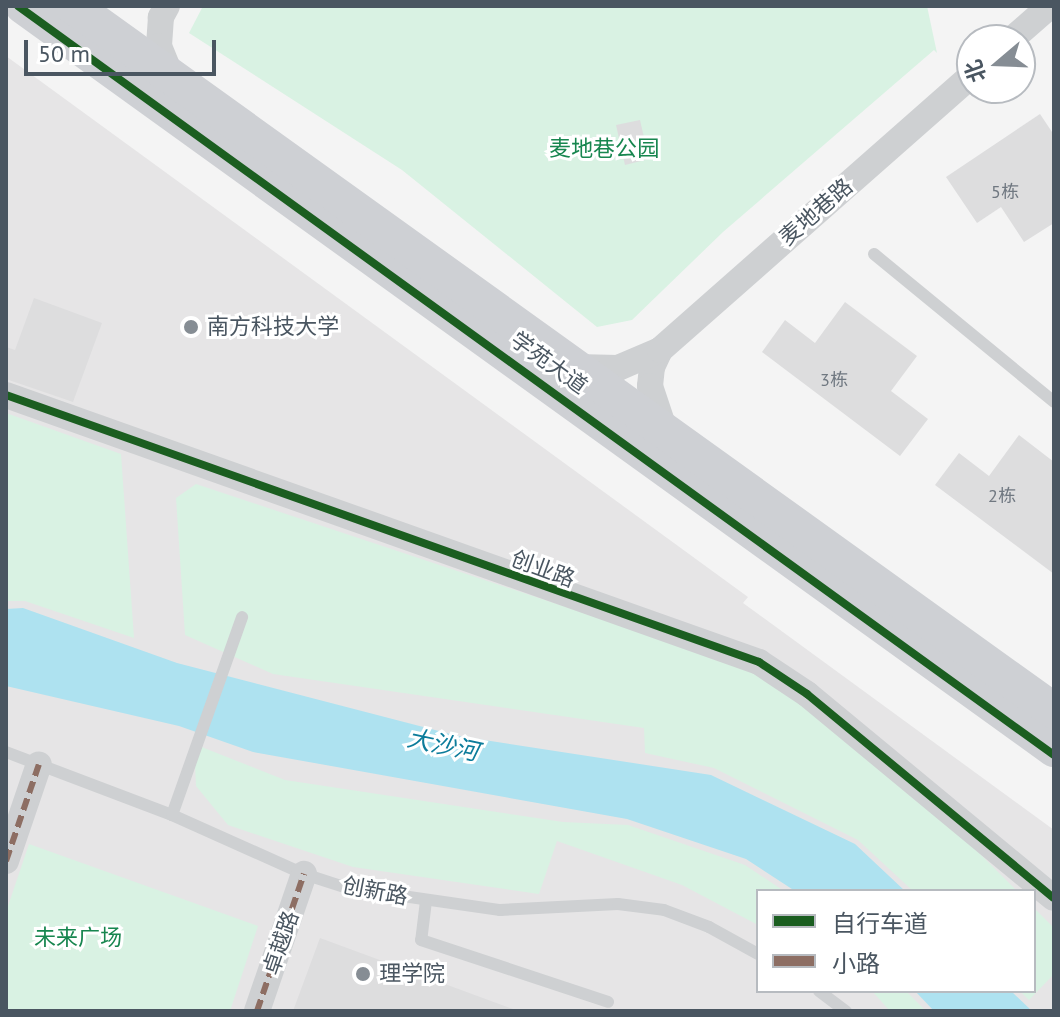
<!DOCTYPE html>
<html>
<head>
<meta charset="utf-8">
<style>
	body { margin:0 }
	#map { position:relative; width:1060px; height:1017px; overflow:hidden; background:#f4f4f4; font-family:"PT Sans","Noto Sans SC",sans-serif }
	div>[style] { position:absolute }
	[style*='--x'] { left:calc(var(--x)*1px); top:calc(var(--y)*1px); width:calc(var(--w)*1px); rotate:calc(var(--a)*1deg) }
	.education>* { inset:0; background:#e6e5e6 }
	.green>* { inset:0; background:#d9f2e3 }
	.water>* { inset:0; background:#aee2f0 }
	.building>* { inset:0; background:#ddddde }
	.lane>* { height:12px; margin:-6px; padding:0 6px; transform-origin:6px; border-radius:6px; background:#ced0d2 }
	.street>* { height:26px; margin:-13px; padding:0 13px; transform-origin:13px; border-radius:13px; background:#ced0d2 }
	.secondary>* { height:36px; margin:-18px; padding:0 18px; transform-origin:18px; border-radius:18px; background:#ced0d4 }
	.quiet>* { height:6px; margin-top:-3px; transform-origin:0; background:repeating-linear-gradient(90deg,#8d6e63 0 12px,transparent 0 18px) }
	.cycleway>* { height:8px; margin:-4px; padding:0 4px; transform-origin:4px; border-radius:4px; background:#1b5e20 }
	.dots>* { width:22px; height:22px; translate:-50% -50%; box-sizing:border-box; border:4px solid #fff; border-radius:50% }
	span { translate:-50% -50%; white-space:nowrap; text-align:center; line-height:1.15; -webkit-text-stroke:6px #fff; paint-order:stroke }
	.number-label { font-size:18px; color:#707881 }
	.number-label span { -webkit-text-stroke-width:0 }
	.park-label { font-size:22px; color:#17864f }
	.street-label { font-size:22px; color:#4a5661 }
	.poi-label { font-size:22px; color:#4a5661 }
	.left { translate:0 -50%; text-align:left }
	.water-label { font-size:24px; color:#0c7c9b; font-style:italic }
	.frame { position:absolute; inset:0; border:8px solid #4a5661; pointer-events:none }
	.legend { position:absolute; left:756px; top:889px; width:280px; height:104px; box-sizing:border-box; background:#fff; border:2px solid #b7bbc0; margin:0; padding:10px 14px; list-style:none; font-size:24px; color:#4a5661 }
	.legend li { display:flex; align-items:center; gap:16px; height:40px }
	.legend b { width:40px; border:2px solid #b7bbc0 }
	.north { position:absolute; left:956px; top:24px; width:80px; height:80px; box-sizing:border-box; background:#fff; border:2px solid #b7bbc0; border-radius:50%; rotate:251deg; font-size:22px; font-weight:700; line-height:32px; text-align:center; color:#4a5661 }
	.north::after { content:''; display:block; margin:auto; width:28px; height:36px; background:#868d94; clip-path:polygon(50% 0,100% 100%,50% 72%,0 100%) }
	.scale { position:absolute; left:24px; top:40px; width:192px; height:36px; box-sizing:border-box; border:4px solid #4a5661; border-top:0; padding-left:10px; font-size:24px; line-height:28px; white-space:nowrap; color:#4a5661; -webkit-text-stroke:6px #fff; paint-order:stroke }
</style>
</head>
<body>
<div id="map">
	<div class="education">
		<i style="clip-path:polygon(evenodd,6px 56px,748px 597px,743px 603px,1054px 830px,1054px 1011px,6px 1011px,6px 56px,758px 891px,1034px 891px,1034px 991px,758px 991px,758px 891px)"></i>
	</div>
	<div class="green">
		<i style="clip-path:polygon(203px 6px,927px 6px,937px 53px,934px 50px,723px 232px,632px 320px,597px 327px,402px 170px,189px 33px)"></i>
		<i style="clip-path:polygon(6px 413px,121px 454px,134px 638px,25px 601px,6px 601px)"></i>
		<i style="clip-path:polygon(196px 484px,752px 669px,915px 789px,1017px 891px,913px 891px,858px 840px,714px 768px,645px 753px,644px 728px,273px 674px,185px 635px,176px 498px)"></i>
		<i style="clip-path:polygon(194px 744px,285px 780px,563px 822px,628px 825px,745px 865px,784px 891px,758px 891px,758px 925px,682px 885px,557px 841px,539px 894px,353px 867px,228px 825px,196px 786px)"></i>
		<i style="clip-path:polygon(29px 844px,258px 926px,230px 1011px,6px 1011px,6px 912px)"></i>
		<i style="clip-path:polygon(1034px 908px,1054px 928px,1054px 974px,1029px 1000px,1020px 991px,1034px 991px)"></i>
		<i style="clip-path:polygon(872px 991px,906px 991px,926px 1011px,890px 1011px)"></i>
	</div>
	<div class="water">
		<i style="clip-path:polygon(23px 608px,177px 663px,458px 736px,711px 775px,855px 844px,905px 891px,795px 891px,746px 859px,627px 819px,253px 752px,179px 726px,6px 686px,6px 609px)"></i>
		<i style="clip-path:polygon(915px 991px,1011px 991px,1032px 1011px,934px 1011px)"></i>
	</div>
	<div class="building">
		<i style="clip-path:polygon(1040px 114px,1054px 135px,1054px 223px,1024px 242px,1001px 207px,977px 223px,946px 177px)"></i>
		<i style="clip-path:polygon(640px 120px,649px 159px,625px 165px,616px 125px)"></i>
		<i style="clip-path:polygon(34px 298px,102px 323px,73px 402px,6px 379px,6px 347px,15px 350px)"></i>
		<i style="clip-path:polygon(845px 302px,917px 356px,891px 391px,928px 419px,900px 456px,762px 352px,785px 320px,815px 343px)"></i>
		<i style="clip-path:polygon(1019px 435px,1054px 462px,1054px 574px,935px 485px,959px 453px,989px 476px)"></i>
		<i style="clip-path:polygon(320px 938px,513px 1009px,512px 1011px,293px 1011px)"></i>
	</div>
	<div class="lane">
		<i style="--x:874;--y:254;--w:233;--a:39.4"></i>
		<i style="--x:6;--y:752;--w:178;--a:20.8"></i>
		<i style="--x:172;--y:815;--w:145;--a:24.1"></i>
		<i style="--x:304;--y:874;--w:45;--a:18"></i>
		<i style="--x:347;--y:888;--w:155;--a:8.2"></i>
		<i style="--x:500;--y:910;--w:118;--a:-2.9"></i>
		<i style="--x:618;--y:904;--w:46;--a:7.4"></i>
		<i style="--x:664;--y:910;--w:48;--a:20.7"></i>
		<i style="--x:709;--y:927;--w:56;--a:28.9"></i>
		<i style="--x:172;--y:815;--w:210;--a:-70.5"></i>
		<i style="--x:426;--y:901;--w:39;--a:97"></i>
		<i style="--x:421;--y:940;--w:197;--a:18.3"></i>
		<i style="--x:819;--y:991;--w:34;--a:37"></i>
	</div>
	<div class="street">
		<i style="--x:167;--y:6;--w:13;--a:119"></i>
		<i style="--x:161;--y:17;--w:29;--a:94"></i>
		<i style="--x:159;--y:46;--w:35;--a:68"></i>
		<i style="--x:1011;--y:40;--w:52;--a:-41.1"></i>
		<i style="--x:660;--y:350;--w:19;--a:115"></i>
		<i style="--x:652;--y:367;--w:19;--a:96"></i>
		<i style="--x:650;--y:386;--w:47;--a:71.6"></i>
		<i style="--x:576;--y:367;--w:42;--a:1.4"></i>
		<i style="--x:618;--y:368;--w:46;--a:-23.2"></i>
		<i style="--x:660;--y:350;--w:416;--a:-41.4"></i>
		<i style="--x:6;--y:395;--w:799;--a:19.52"></i>
		<i style="--x:759;--y:662;--w:58;--a:33.7"></i>
		<i style="--x:807;--y:694;--w:320;--a:39.6"></i>
		<i style="--x:6;--y:861;--w:102;--a:-71.2"></i>
		<i style="--x:257;--y:1011;--w:145;--a:-71.1"></i>
	</div>
	<div class="secondary">
		<i style="--x:23;--y:6;--w:1271;--a:35.78"></i>
		<i style="--x:73;--y:6;--w:1208;--a:35.7"></i>
	</div>
	<div class="quiet">
		<i style="--x:6;--y:861;--w:102;--a:-71.2"></i>
		<i style="--x:257;--y:1011;--w:145;--a:-71.1"></i>
	</div>
	<div class="cycleway">
		<i style="--x:18;--y:6;--w:1278;--a:35.87"></i>
		<i style="--x:6;--y:395;--w:799;--a:19.52"></i>
		<i style="--x:759;--y:662;--w:58;--a:33.7"></i>
		<i style="--x:807;--y:694;--w:320;--a:39.6"></i>
	</div>
	<div class="dots">
		<i style="left:191px;top:327px;background:#868d94"></i>
		<i style="left:363px;top:974px;background:#868d94"></i>
	</div>
	<div class="number-label">
		<span style="left:1005px;top:192px">5栋</span>
		<span style="left:834px;top:380px">3栋</span>
		<span style="left:1002px;top:496px">2栋</span>
	</div>
	<div class="park-label">
		<span style="left:604px;top:149px">麦地巷公园</span>
		<span style="left:78px;top:938px">未来广场</span>
	</div>
	<div class="street-label">
		<span style="left:816px;top:212px;rotate:-41deg">麦地巷路</span>
		<span style="left:549px;top:363px;rotate:36deg">学苑大道</span>
		<span style="left:543px;top:569px;rotate:20deg">创业路</span>
		<span style="left:375px;top:891px;rotate:11deg">创新路</span>
		<span style="left:281px;top:943px;rotate:-71deg">卓越路</span>
	</div>
	<div class="poi-label">
		<span class="left" style="left:207px;top:327px">南方科技大学</span>
		<span class="left" style="left:379px;top:974px">理学院</span>
	</div>
	<div class="water-label">
		<span style="left:443px;top:745px;rotate:12deg">大沙河</span>
	</div>
	<div class="frame"></div>
	<ul class="legend">
	<li><b style="height:10px;background:#1b5e20"></b>自行车道</li>
	<li><b style="height:10px;background:#8d6e63"></b>小路</li>
	</ul>
	<div class="north">北</div>
	<div class="scale">50 m</div>
</div>
</body>
</html>
